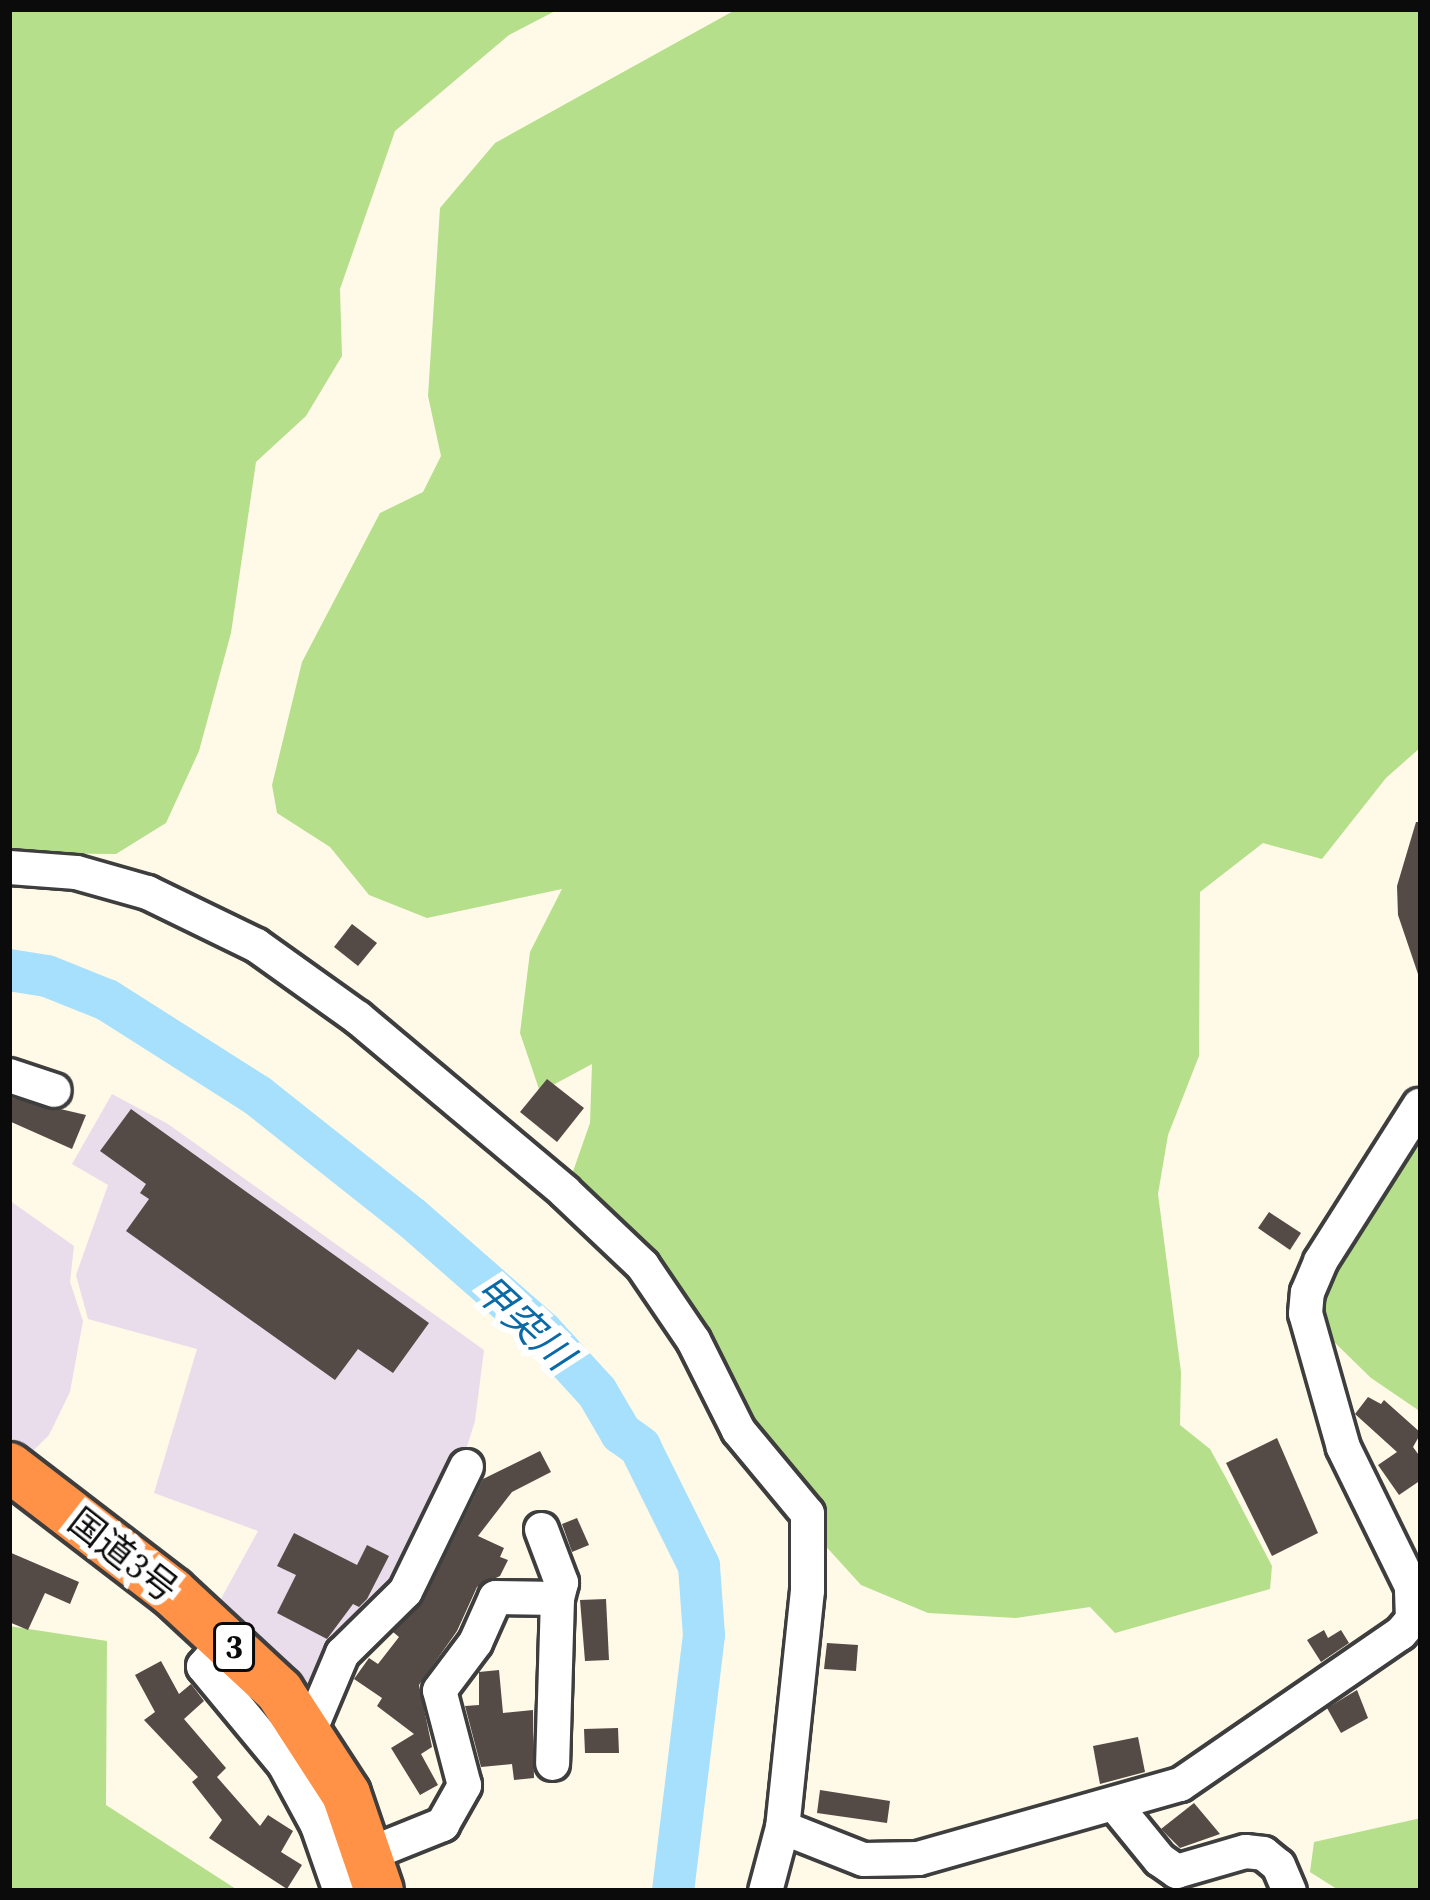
<!DOCTYPE html>
<html>
<head>
<meta charset="utf-8">
<style>
	body { margin:0 }
	#map { position:relative; width:1430px; height:1900px; overflow:hidden; background:#fff9e8; font-family:"Source Serif 4","Noto Sans JP",serif }
	div>[style] { position:absolute }
	[style*='--x'] { left:calc(var(--x)*1px); top:calc(var(--y)*1px); width:calc(var(--w)*1px); rotate:calc(var(--a)*1deg) }
	.industrial>* { inset:0; background:#e9ddeb }
	.forest>* { inset:0; background:#b6df8c }
	.river>* { height:42px; margin:-21px; padding:0 21px; transform-origin:21px; border-radius:21px; background:#a7e0fc }
	.building>* { inset:0; background:#544b46 }
	.roads { filter:drop-shadow(3px 0 #3e3e3e) drop-shadow(-3px 0 #3e3e3e) drop-shadow(0 3px #3e3e3e) drop-shadow(0 -3px #3e3e3e) }
	.minor>* { height:33px; margin:-16.5px; padding:0 16.5px; transform-origin:16.5px; border-radius:16.5px; background:#fff }
	.highway>* { height:48px; margin:-24px; padding:0 24px; transform-origin:24px; border-radius:24px; background:#ff9246 }
	span { translate:-50% -50%; white-space:nowrap; text-align:center; line-height:1.15; -webkit-text-stroke:12px #fff; paint-order:stroke }
	.shield-label span { padding:3px 9px; background:#fff; border:3px solid; border-radius:9px; -webkit-text-stroke-width:0 }
	.shield-label { font-size:33px; color:#0b0b0b; font-weight:700 }
	.street-label { font-size:36px; color:#0b0b0b }
	.water-label { font-size:39px; color:#0a6aa6; font-style:italic }
	.frame { position:absolute; inset:0; border:12px solid #0b0b0b; pointer-events:none }
</style>
</head>
<body>
<div id="map">
	<div class="industrial">
		<i style="clip-path:polygon(112px 1094px,168px 1124px,484px 1350px,475px 1421px,464px 1456px,402px 1582px,314px 1696px,281px 1659px,217px 1606px,258px 1531px,154px 1493px,197px 1349px,88px 1319px,76px 1275px,108px 1185px,72px 1164px)"></i>
		<i style="clip-path:polygon(9px 1200px,74px 1246px,70px 1282px,83px 1321px,70px 1392px,49px 1435px,31px 1453px,9px 1436px)"></i>
	</div>
	<div class="forest">
		<i style="clip-path:polygon(9px 9px,559px 9px,509px 35px,395px 131px,340px 289px,342px 356px,306px 416px,256px 462px,231px 633px,199px 751px,166px 823px,116px 854px,9px 853px)"></i>
		<i style="clip-path:polygon(737px 9px,1421px 9px,1421px 747px,1386px 778px,1322px 859px,1263px 843px,1200px 892px,1199px 1056px,1168px 1135px,1158px 1194px,1181px 1372px,1180px 1425px,1210px 1449px,1226px 1478px,1272px 1566px,1270px 1589px,1115px 1633px,1090px 1607px,1016px 1618px,928px 1613px,861px 1585px,821px 1541px,677px 1292px,613px 1214px,570px 1180px,590px 1123px,592px 1064px,540px 1092px,520px 1033px,530px 952px,562px 889px,427px 918px,369px 895px,330px 847px,277px 813px,272px 785px,302px 662px,380px 513px,423px 492px,441px 456px,428px 396px,440px 208px,495px 143px)"></i>
		<i style="clip-path:polygon(1412px 1131px,1421px 1133px,1421px 1412px,1371px 1378px,1326px 1334px,1321px 1304px,1326px 1285px)"></i>
		<i style="clip-path:polygon(9px 1626px,107px 1641px,106px 1805px,239px 1891px,9px 1891px)"></i>
		<i style="clip-path:polygon(1421px 1818px,1421px 1891px,1340px 1891px,1310px 1872px,1314px 1842px)"></i>
	</div>
	<div class="river">
		<i style="--x:9;--y:970;--w:38;--a:9"></i>
		<i style="--x:47;--y:976;--w:65;--a:21.8"></i>
		<i style="--x:107;--y:1000;--w:179;--a:32.4"></i>
		<i style="--x:258;--y:1096;--w:196;--a:38.4"></i>
		<i style="--x:412;--y:1218;--w:173;--a:41.2"></i>
		<i style="--x:542;--y:1332;--w:81;--a:47.5"></i>
		<i style="--x:597;--y:1392;--w:48;--a:59.7"></i>
		<i style="--x:621;--y:1433;--w:24;--a:36"></i>
		<i style="--x:640;--y:1447;--w:133;--a:63.6"></i>
		<i style="--x:699;--y:1566;--w:69;--a:85.9"></i>
		<i style="--x:704;--y:1635;--w:258;--a:96.9"></i>
	</div>
	<div class="building">
		<i style="clip-path:polygon(1416px 822px,1421px 822px,1418px 974px,1398px 915px,1397px 886px)"></i>
		<i style="clip-path:polygon(352px 924px,377px 943px,358px 966px,334px 947px)"></i>
		<i style="clip-path:polygon(547px 1079px,584px 1108px,557px 1142px,520px 1112px)"></i>
		<i style="clip-path:polygon(9px 1097px,86px 1115px,72px 1149px,9px 1121px)"></i>
		<i style="clip-path:polygon(131px 1109px,429px 1323px,393px 1373px,358px 1349px,335px 1380px,126px 1231px,149px 1199px,140px 1193px,146px 1184px,100px 1151px)"></i>
		<i style="clip-path:polygon(1269px 1212px,1301px 1233px,1290px 1250px,1258px 1228px)"></i>
		<i style="clip-path:polygon(1368px 1397px,1381px 1404px,1384px 1400px,1421px 1433px,1413px 1447px,1421px 1458px,1421px 1480px,1399px 1495px,1378px 1465px,1397px 1452px,1355px 1414px)"></i>
		<i style="clip-path:polygon(1277px 1438px,1318px 1533px,1272px 1556px,1226px 1463px)"></i>
		<i style="clip-path:polygon(540px 1451px,551px 1472px,512px 1492px,478px 1536px,504px 1548px,500px 1557px,508px 1560px,500px 1576px,477px 1587px,457px 1631px,419px 1685px,432px 1747px,421px 1754px,438px 1785px,420px 1795px,391px 1748px,414px 1734px,377px 1706px,382px 1698px,354px 1679px,369px 1658px,378px 1664px,399px 1637px,393px 1632px,423px 1601px,483px 1479px)"></i>
		<i style="clip-path:polygon(577px 1518px,589px 1545px,572px 1552px,562px 1524px)"></i>
		<i style="clip-path:polygon(294px 1533px,357px 1565px,367px 1545px,389px 1556px,367px 1599px,359px 1607px,353px 1604px,327px 1639px,277px 1613px,296px 1575px,277px 1566px)"></i>
		<i style="clip-path:polygon(9px 1552px,79px 1582px,70px 1604px,45px 1593px,28px 1630px,9px 1622px)"></i>
		<i style="clip-path:polygon(606px 1599px,609px 1660px,585px 1661px,580px 1600px)"></i>
		<i style="clip-path:polygon(1324px 1630px,1328px 1638px,1341px 1630px,1349px 1643px,1321px 1662px,1307px 1640px)"></i>
		<i style="clip-path:polygon(827px 1643px,858px 1645px,856px 1671px,824px 1669px)"></i>
		<i style="clip-path:polygon(161px 1661px,179px 1694px,191px 1684px,204px 1701px,184px 1719px,226px 1768px,217px 1777px,260px 1826px,268px 1815px,293px 1831px,281px 1852px,302px 1865px,287px 1889px,209px 1838px,222px 1820px,192px 1782px,198px 1777px,144px 1720px,155px 1712px,135px 1675px)"></i>
		<i style="clip-path:polygon(499px 1670px,503px 1713px,533px 1710px,534px 1778px,514px 1780px,512px 1764px,481px 1767px,465px 1706px,479px 1705px,479px 1672px)"></i>
		<i style="clip-path:polygon(1357px 1690px,1368px 1718px,1341px 1733px,1327px 1708px)"></i>
		<i style="clip-path:polygon(618px 1728px,619px 1753px,585px 1753px,584px 1729px)"></i>
		<i style="clip-path:polygon(1138px 1737px,1145px 1772px,1100px 1784px,1093px 1746px)"></i>
		<i style="clip-path:polygon(820px 1790px,890px 1801px,887px 1823px,817px 1813px)"></i>
		<i style="clip-path:polygon(1194px 1803px,1220px 1834px,1180px 1848px,1161px 1829px)"></i>
	</div>
	<div class="roads">
		<div class="minor">
			<i style="--x:9;--y:867;--w:67;--a:4.3"></i>
			<i style="--x:76;--y:872;--w:74;--a:15.7"></i>
			<i style="--x:147;--y:892;--w:121;--a:25.9"></i>
			<i style="--x:256;--y:945;--w:124;--a:35.5"></i>
			<i style="--x:357;--y:1017;--w:270;--a:40"></i>
			<i style="--x:564;--y:1191;--w:108;--a:43.5"></i>
			<i style="--x:642;--y:1265;--w:91;--a:55.8"></i>
			<i style="--x:693;--y:1340;--w:101;--a:63.4"></i>
			<i style="--x:738;--y:1430;--w:108;--a:50.3"></i>
			<i style="--x:807;--y:1513;--w:77;--a:90"></i>
			<i style="--x:807;--y:1590;--w:238;--a:96"></i>
			<i style="--x:782;--y:1827;--w:66;--a:104.9"></i>
			<i style="--x:9;--y:1075;--w:47;--a:18.4"></i>
			<i style="--x:541;--y:1529;--w:57;--a:69.3"></i>
			<i style="--x:561;--y:1582;--w:16;--a:104"></i>
			<i style="--x:225;--y:1640;--w:34;--a:130"></i>
			<i style="--x:203;--y:1666;--w:127;--a:50.4"></i>
			<i style="--x:284;--y:1764;--w:69;--a:61.6"></i>
			<i style="--x:317;--y:1825;--w:70;--a:70.8"></i>
			<i style="--x:309;--y:1731;--w:85;--a:-67.1"></i>
			<i style="--x:342;--y:1653;--w:88;--a:-44.5"></i>
			<i style="--x:405;--y:1591;--w:139;--a:-64"></i>
			<i style="--x:1115;--y:1805;--w:70;--a:50.8"></i>
			<i style="--x:1159;--y:1859;--w:21;--a:35"></i>
			<i style="--x:1176;--y:1871;--w:72;--a:-16.2"></i>
			<i style="--x:1245;--y:1851;--w:18;--a:6"></i>
			<i style="--x:1263;--y:1853;--w:19;--a:39"></i>
			<i style="--x:1278;--y:1865;--w:28;--a:67"></i>
			<i style="--x:782;--y:1827;--w:87;--a:21.6"></i>
			<i style="--x:863;--y:1859;--w:55;--a:-1"></i>
			<i style="--x:918;--y:1858;--w:272;--a:-15.8"></i>
			<i style="--x:1180;--y:1784;--w:267;--a:-34.5"></i>
			<i style="--x:1400;--y:1633;--w:18;--a:-49"></i>
			<i style="--x:1412;--y:1619;--w:33;--a:-92"></i>
			<i style="--x:1411;--y:1586;--w:155;--a:-116.1"></i>
			<i style="--x:1343;--y:1447;--w:139;--a:-105.8"></i>
			<i style="--x:1305;--y:1313;--w:21;--a:-85"></i>
			<i style="--x:1307;--y:1292;--w:34;--a:-67"></i>
			<i style="--x:1320;--y:1261;--w:185;--a:-57.6"></i>
			<i style="--x:370;--y:1853;--w:78;--a:-21.9"></i>
			<i style="--x:442;--y:1824;--w:45;--a:-60.6"></i>
			<i style="--x:464;--y:1785;--w:98;--a:-104.7"></i>
			<i style="--x:439;--y:1690;--w:60;--a:-53.1"></i>
			<i style="--x:475;--y:1642;--w:49;--a:-66"></i>
			<i style="--x:495;--y:1597;--w:62;--a:0.9"></i>
			<i style="--x:557;--y:1598;--w:165;--a:91.7"></i>
		</div>
		<div class="highway">
			<i style="--x:9;--y:1467;--w:205;--a:37.5"></i>
			<i style="--x:172;--y:1592;--w:146;--a:42.8"></i>
			<i style="--x:279;--y:1691;--w:123;--a:57"></i>
			<i style="--x:346;--y:1794;--w:102;--a:71.2"></i>
		</div>
	</div>
	<div class="shield-label">
		<span style="left:234px;top:1647px">3</span>
	</div>
	<div class="street-label">
		<span style="left:123px;top:1555px;rotate:38deg">国道3号</span>
	</div>
	<div class="water-label">
		<span style="left:523px;top:1323px;rotate:43deg">甲突川</span>
	</div>
	<div class="frame"></div>
</div>
</body>
</html>
